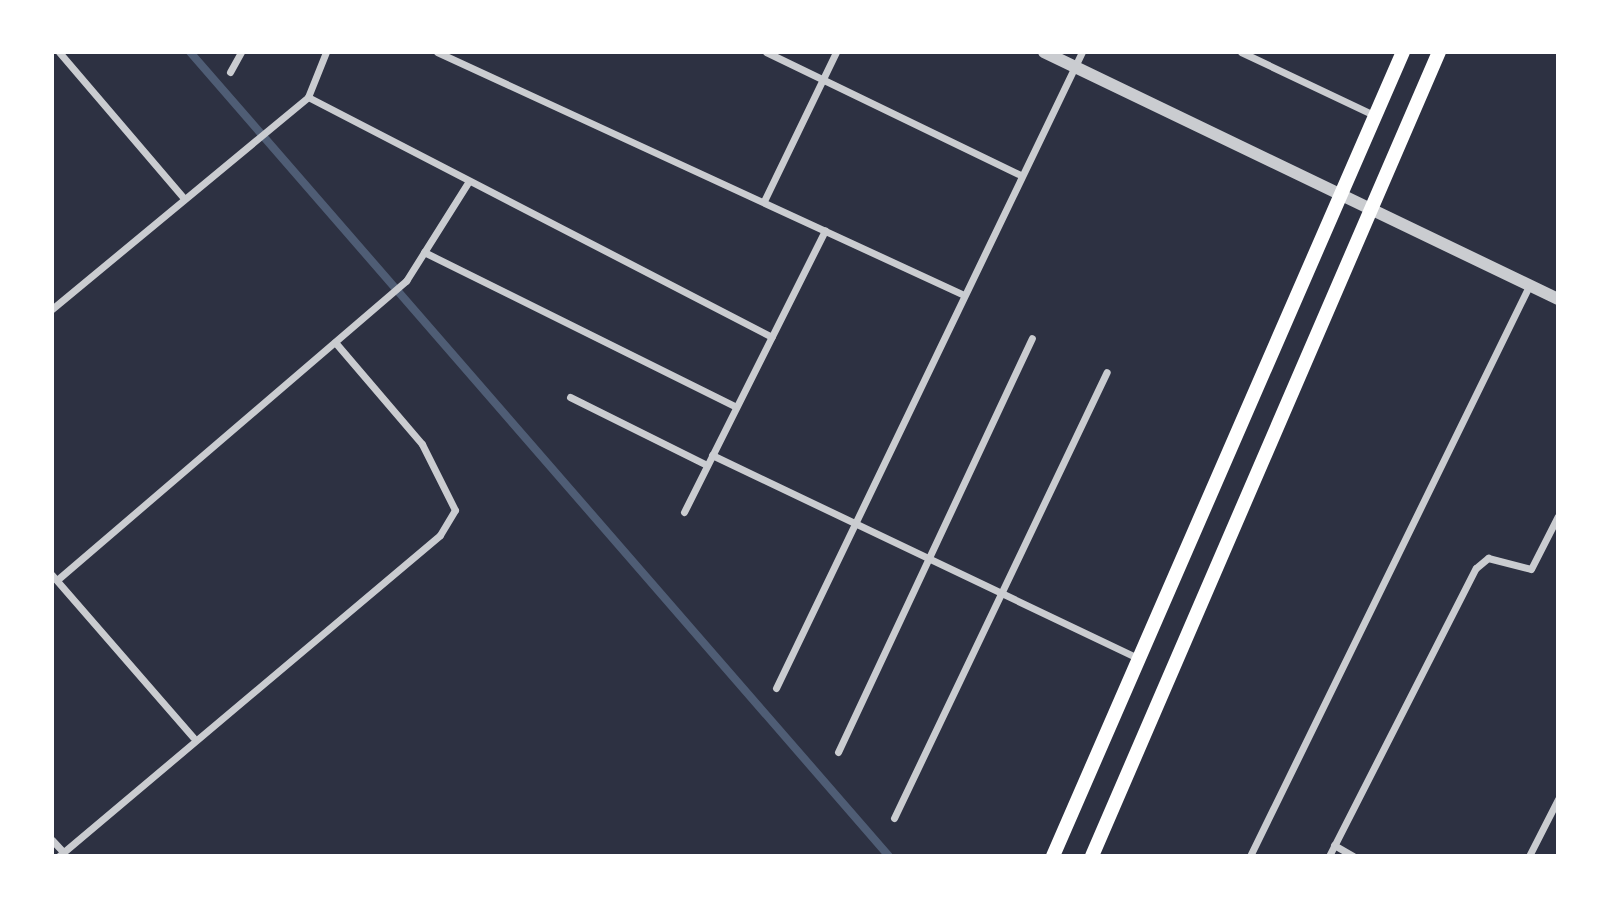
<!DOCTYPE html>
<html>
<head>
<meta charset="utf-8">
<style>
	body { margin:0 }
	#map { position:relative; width:1610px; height:908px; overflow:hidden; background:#2d3142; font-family:Literata,serif }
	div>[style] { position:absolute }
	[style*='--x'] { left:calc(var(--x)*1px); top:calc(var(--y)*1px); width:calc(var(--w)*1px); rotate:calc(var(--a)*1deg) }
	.stream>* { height:8px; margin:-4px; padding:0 4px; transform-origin:4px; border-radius:4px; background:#4f5d75 }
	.minor>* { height:7px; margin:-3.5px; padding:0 3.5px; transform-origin:3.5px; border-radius:3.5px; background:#caccd0 }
	.tertiary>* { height:12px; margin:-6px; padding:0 6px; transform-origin:6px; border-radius:6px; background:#caccd0 }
	.secondary>* { height:14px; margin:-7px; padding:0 7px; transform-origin:7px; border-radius:7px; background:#fff }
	span { translate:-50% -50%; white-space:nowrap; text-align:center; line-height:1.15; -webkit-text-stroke:5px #fff; paint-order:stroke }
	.frame { position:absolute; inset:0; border:54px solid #fff; pointer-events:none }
</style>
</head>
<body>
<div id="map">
	<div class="stream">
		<i style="--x:190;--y:52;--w:1065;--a:49"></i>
	</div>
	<div class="minor">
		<i style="--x:59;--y:52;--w:191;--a:49.5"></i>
		<i style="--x:437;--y:52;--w:580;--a:24.75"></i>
		<i style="--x:766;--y:52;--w:283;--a:25.8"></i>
		<i style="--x:1241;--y:52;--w:149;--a:25.4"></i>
		<i style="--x:230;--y:72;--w:23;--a:-61"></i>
		<i style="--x:308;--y:97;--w:48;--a:-68.2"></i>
		<i style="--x:764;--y:201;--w:165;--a:-64.2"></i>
		<i style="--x:424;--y:252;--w:348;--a:26.4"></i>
		<i style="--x:52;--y:309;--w:332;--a:-39.6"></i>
		<i style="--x:308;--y:97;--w:522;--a:27.35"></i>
		<i style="--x:570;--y:397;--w:153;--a:26.4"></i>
		<i style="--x:712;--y:455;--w:473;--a:25.5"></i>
		<i style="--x:684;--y:512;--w:315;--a:-63.4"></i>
		<i style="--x:52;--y:575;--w:215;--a:49"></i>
		<i style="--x:57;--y:580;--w:460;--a:-40.6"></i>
		<i style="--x:406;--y:281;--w:118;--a:-57.8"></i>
		<i style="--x:776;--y:688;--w:706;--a:-64.31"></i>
		<i style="--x:838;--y:752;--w:457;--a:-64.9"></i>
		<i style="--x:894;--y:818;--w:494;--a:-64.5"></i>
		<i style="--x:52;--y:840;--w:16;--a:47"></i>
		<i style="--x:1334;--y:845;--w:22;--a:30"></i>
		<i style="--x:59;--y:856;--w:498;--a:-40.1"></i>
		<i style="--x:440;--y:535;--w:29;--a:-59"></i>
		<i style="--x:455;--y:510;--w:74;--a:-116.6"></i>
		<i style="--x:422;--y:444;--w:134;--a:-130.5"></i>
		<i style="--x:1250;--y:856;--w:635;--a:-63.92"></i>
		<i style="--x:1329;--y:856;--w:323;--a:-63"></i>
		<i style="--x:1476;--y:568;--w:16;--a:-40"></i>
		<i style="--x:1488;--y:558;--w:44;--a:14.3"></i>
		<i style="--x:1531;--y:569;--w:59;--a:-63"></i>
		<i style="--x:1529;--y:856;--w:64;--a:-63"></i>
	</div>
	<div class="tertiary">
		<i style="--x:1044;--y:52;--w:570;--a:25.67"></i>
	</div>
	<div class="secondary">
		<i style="--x:1053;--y:856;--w:877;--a:-66.48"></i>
		<i style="--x:1092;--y:856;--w:876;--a:-66.66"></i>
	</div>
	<div class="frame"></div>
</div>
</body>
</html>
